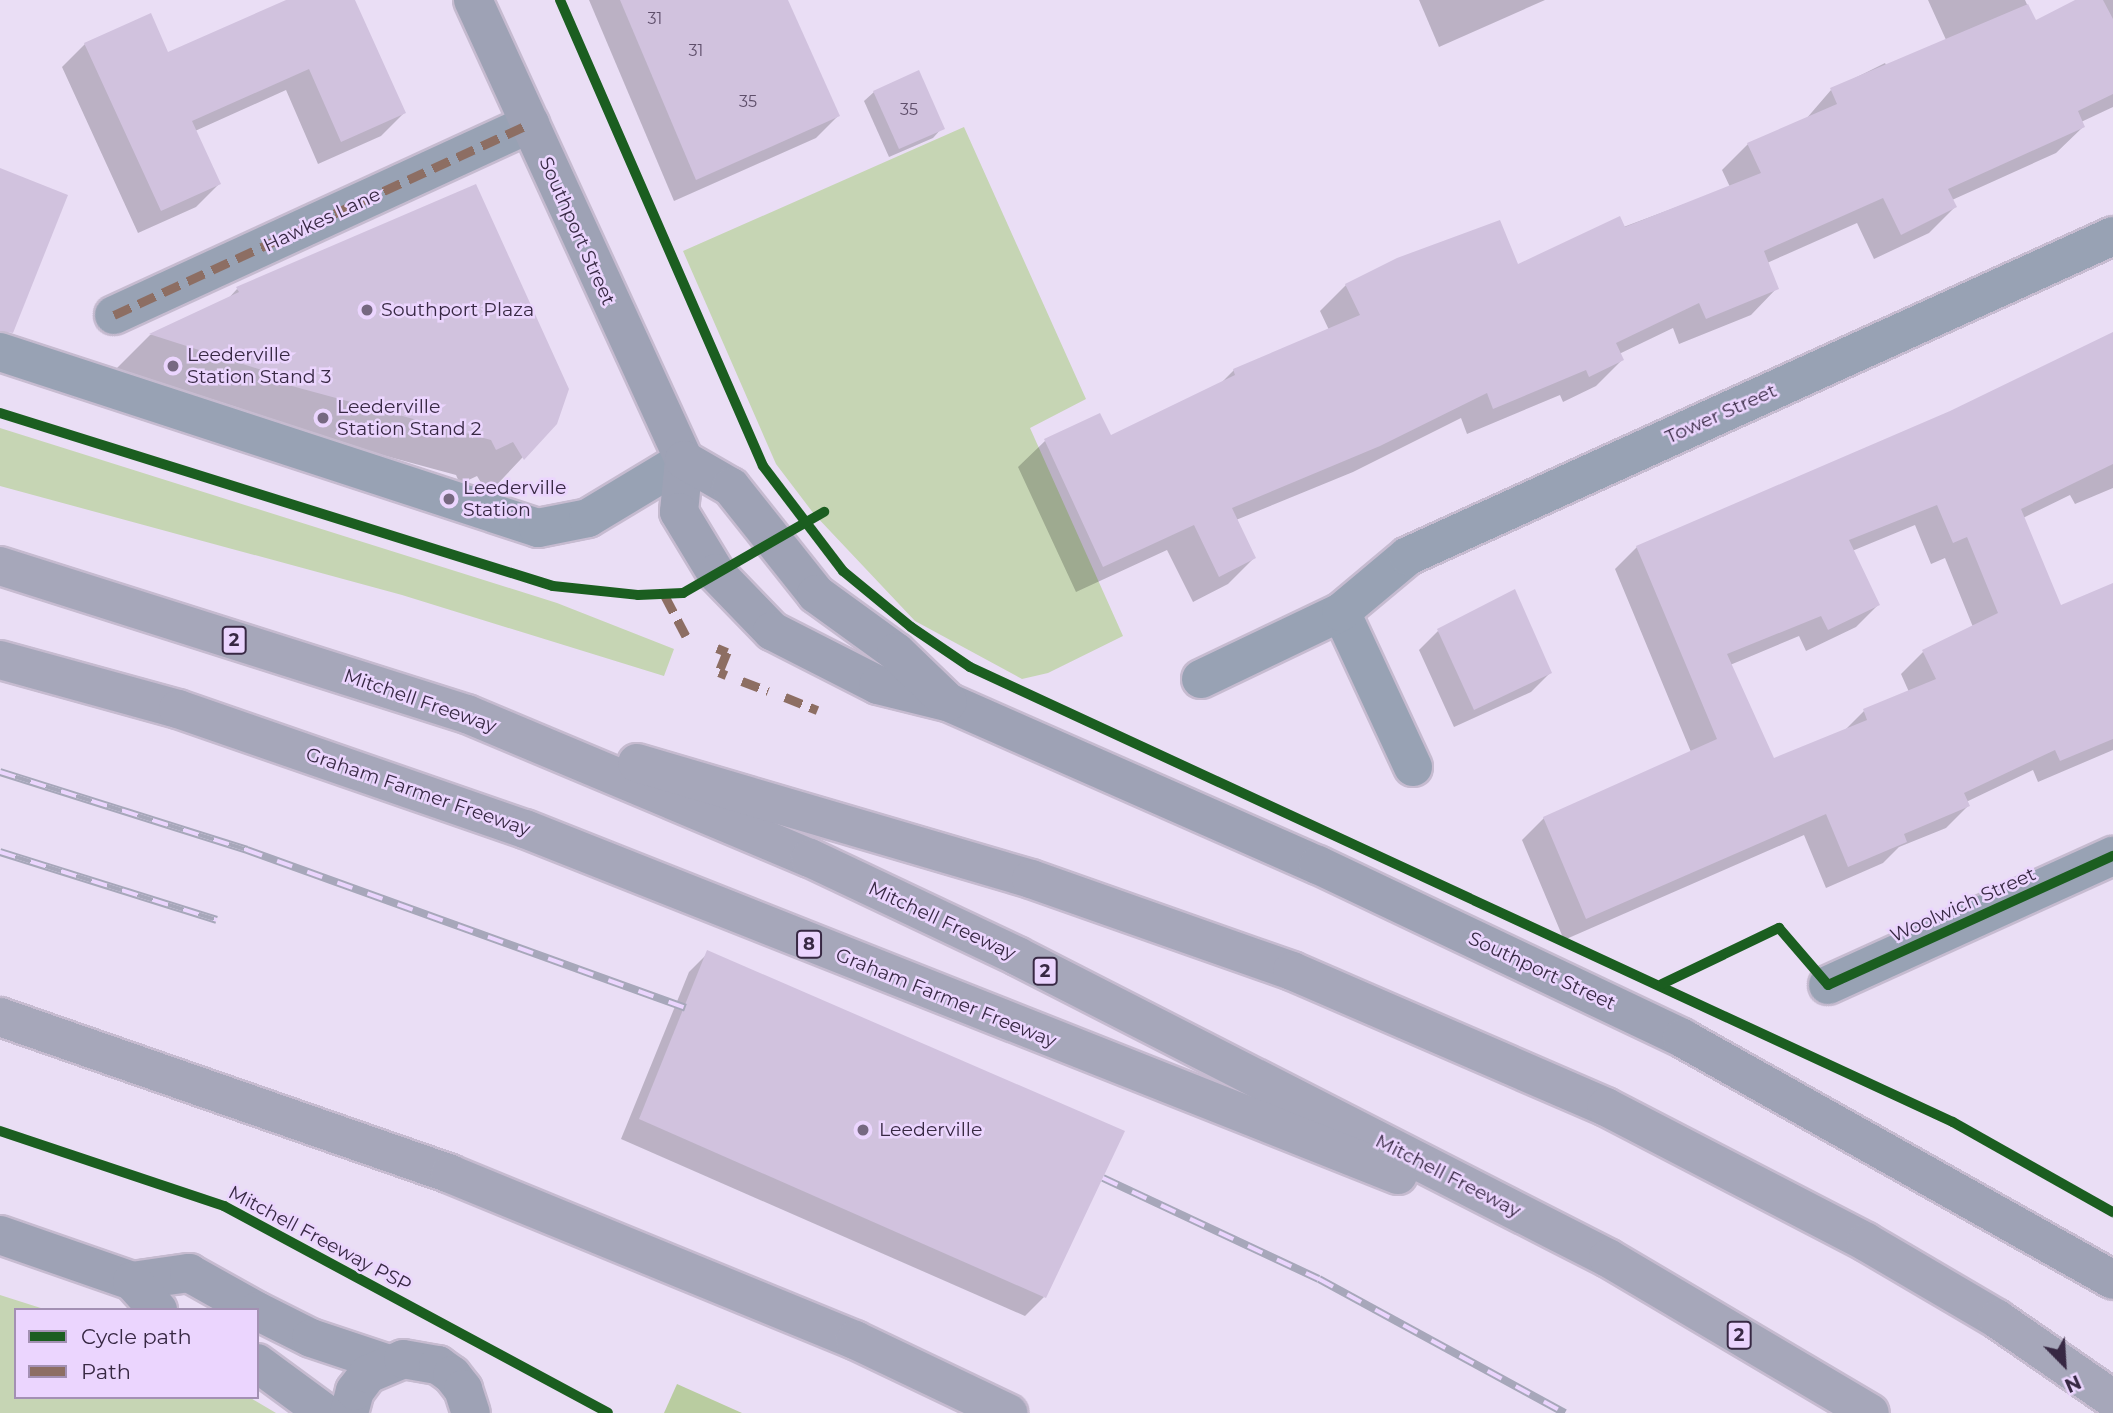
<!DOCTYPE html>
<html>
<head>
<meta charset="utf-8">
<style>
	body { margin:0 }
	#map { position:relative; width:2113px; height:1413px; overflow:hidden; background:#eadef5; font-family:Montserrat,sans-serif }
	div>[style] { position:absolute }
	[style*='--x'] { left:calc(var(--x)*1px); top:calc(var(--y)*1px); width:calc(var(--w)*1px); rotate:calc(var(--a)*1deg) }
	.green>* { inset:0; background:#c6d5b4 }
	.forest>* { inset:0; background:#b9cca0 }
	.shadow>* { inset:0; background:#0003 }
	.building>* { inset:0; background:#d1c2de }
	.roads { filter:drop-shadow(2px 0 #c6bbd0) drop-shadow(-2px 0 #c6bbd0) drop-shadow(0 2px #c6bbd0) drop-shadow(0 -2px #c6bbd0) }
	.minor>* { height:38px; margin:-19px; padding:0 19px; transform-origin:19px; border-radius:19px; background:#98a2b4 }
	.major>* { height:38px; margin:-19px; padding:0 19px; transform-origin:19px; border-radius:19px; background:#9ea2b5 }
	.highway>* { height:38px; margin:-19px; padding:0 19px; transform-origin:19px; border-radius:19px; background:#a6a7ba }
	.rail>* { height:8px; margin-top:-4px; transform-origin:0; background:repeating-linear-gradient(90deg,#ebd5fe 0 16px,#a7a7ba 0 32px); box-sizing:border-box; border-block:2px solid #a7a7ba }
	.quiet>* { height:9px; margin-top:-4.5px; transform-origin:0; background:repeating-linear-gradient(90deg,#8d6e63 0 18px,transparent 0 27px) }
	.cycleway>* { height:10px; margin:-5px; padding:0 5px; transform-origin:5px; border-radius:5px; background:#1b5e20 }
	.dots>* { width:19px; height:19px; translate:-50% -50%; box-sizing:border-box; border:4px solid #ebd5fe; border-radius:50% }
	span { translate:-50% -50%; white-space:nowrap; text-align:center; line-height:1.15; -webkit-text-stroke:5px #ebd5fe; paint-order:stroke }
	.number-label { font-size:16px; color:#5e4e6a }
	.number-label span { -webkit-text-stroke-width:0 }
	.shield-label span { padding:2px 5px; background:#ebd5fe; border:2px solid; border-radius:5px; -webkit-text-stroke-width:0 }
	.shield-label { font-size:18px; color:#372843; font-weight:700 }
	.street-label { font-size:19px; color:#372843 }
	.poi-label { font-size:19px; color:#372843 }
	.left { translate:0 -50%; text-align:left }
	.legend { position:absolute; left:14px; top:1308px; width:245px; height:91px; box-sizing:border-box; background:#ebd5fe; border:2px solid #a390b3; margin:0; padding:9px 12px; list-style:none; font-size:21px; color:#372843 }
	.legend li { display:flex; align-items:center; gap:14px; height:35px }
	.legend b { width:35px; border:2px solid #a390b3 }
	.north { position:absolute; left:2029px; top:1329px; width:70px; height:70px; -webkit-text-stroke:5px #ebd5fe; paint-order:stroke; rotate:156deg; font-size:19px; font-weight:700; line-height:28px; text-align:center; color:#372843 }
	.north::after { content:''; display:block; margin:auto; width:24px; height:32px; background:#372843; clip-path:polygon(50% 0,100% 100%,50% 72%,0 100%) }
</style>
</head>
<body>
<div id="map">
	<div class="green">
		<i style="clip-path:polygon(964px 127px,1086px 399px,1030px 428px,1123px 636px,1048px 673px,1022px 679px,915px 621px,814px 514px,776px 464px,683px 251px)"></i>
		<i style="clip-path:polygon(0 428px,557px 603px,674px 649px,664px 676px,402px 595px,0 486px)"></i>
		<i style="clip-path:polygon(0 1295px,47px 1310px,16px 1310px,16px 1397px,249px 1397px,276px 1413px,0 1413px)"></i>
	</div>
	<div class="forest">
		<i style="clip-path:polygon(677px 1384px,742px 1413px,664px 1413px)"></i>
	</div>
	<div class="shadow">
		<i style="clip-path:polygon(290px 0,353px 0,404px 113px,381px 136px,318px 164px,286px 90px,195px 131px,219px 184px,196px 207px,138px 233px,62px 67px,85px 44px,167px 55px)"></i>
		<i style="clip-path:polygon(589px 0,748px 0,838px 116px,816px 138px,674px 201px)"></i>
		<i style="clip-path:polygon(1419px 0,1545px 0,1439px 47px)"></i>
		<i style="clip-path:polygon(1928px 0,2025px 0,2035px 22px,2078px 0,2113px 0,2113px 107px,2081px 122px,2083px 127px,2056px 153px,1952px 200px,1955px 207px,1929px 233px,1874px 259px,1857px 223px,1767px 263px,1777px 288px,1751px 315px,1679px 344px,1673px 328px,1619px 354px,1622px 360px,1596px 386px,1563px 402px,1560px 395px,1467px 434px,1461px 418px,1353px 472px,1236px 520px,1254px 558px,1228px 584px,1193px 602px,1167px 550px,1076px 592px,1018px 467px,1045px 441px,1099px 415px,1110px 438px,1220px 384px,1234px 370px,1329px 330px,1320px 311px,1346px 285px,1517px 267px,1730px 187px,1722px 170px,1748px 144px,1806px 119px,1831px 90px,1885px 63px,1888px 69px,1947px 42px)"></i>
		<i style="clip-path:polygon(874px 92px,942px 128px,933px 138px,889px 157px,864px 101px)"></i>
		<i style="clip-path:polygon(237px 289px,555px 423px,488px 494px,477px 476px,460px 484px,456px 475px,242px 417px,239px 408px,116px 369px,150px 335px,226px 301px)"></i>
		<i style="clip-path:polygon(evenodd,2113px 337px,2113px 488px,2075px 504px,2070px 495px,2023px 518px,2060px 607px,2113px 585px,2113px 750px,2038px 782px,2033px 770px,1966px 802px,1968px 806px,1946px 828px,1899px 847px,1883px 863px,1826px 888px,1804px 835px,1564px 940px,1522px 840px,1544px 818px,1691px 752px,1615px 569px,1637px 547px,1951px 413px,2113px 337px,1915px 525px,1931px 564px,1945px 558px,1973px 627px,1923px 652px,1901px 674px,1909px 692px,1864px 711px,1843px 732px,1774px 760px,1730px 665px,1799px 636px,1806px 651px,1856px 627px,1878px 605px,1852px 551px,1915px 525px)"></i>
		<i style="clip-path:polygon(1438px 631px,1550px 673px,1531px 692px,1454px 727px,1419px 650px)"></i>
		<i style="clip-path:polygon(708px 953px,1044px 1297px,1025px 1316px,621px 1139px,689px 972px)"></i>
	</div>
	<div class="building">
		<i style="clip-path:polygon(286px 0,355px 0,406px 113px,341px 142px,309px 69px,192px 121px,221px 184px,161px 211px,84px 43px,151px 13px,168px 52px)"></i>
		<i style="clip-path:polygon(620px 0,788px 0,840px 116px,696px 180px)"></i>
		<i style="clip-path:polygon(2075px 0,2103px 0,2113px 19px,2113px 94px,2078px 111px,2085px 127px,1948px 189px,1957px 207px,1901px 235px,1883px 198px,1764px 251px,1779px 289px,1706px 319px,1699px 303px,1616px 343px,1624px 360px,1589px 377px,1586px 370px,1493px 409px,1487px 393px,1380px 446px,1232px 508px,1256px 558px,1219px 577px,1194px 525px,1103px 567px,1044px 439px,1100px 413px,1111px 435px,1235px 375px,1233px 369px,1360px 315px,1345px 284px,1397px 258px,1500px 220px,1518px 264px,1620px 216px,1625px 227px,1761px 173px,1747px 143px,1837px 104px,1830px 88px,2028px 4px,2036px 20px)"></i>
		<i style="clip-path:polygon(919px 70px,945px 129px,899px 149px,873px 91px)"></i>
		<i style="clip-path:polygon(0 168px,68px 195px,13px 333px,0 331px)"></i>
		<i style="clip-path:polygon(476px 184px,569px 389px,557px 424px,524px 460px,513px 442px,496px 450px,491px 440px,277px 382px,274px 374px,149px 334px,239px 292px,236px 287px)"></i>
		<i style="clip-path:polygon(evenodd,2113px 332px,2113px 464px,2021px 509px,2061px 605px,2113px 583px,2113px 739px,2060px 761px,2055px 750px,1964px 793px,1970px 806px,1904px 834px,1907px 842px,1848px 867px,1826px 814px,1586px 919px,1543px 817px,1717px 739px,1636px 546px,1950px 411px,2113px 332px,1937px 505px,1953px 543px,1967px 537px,1998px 613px,1922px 650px,1936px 679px,1863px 709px,1867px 720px,1774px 758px,1727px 654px,1821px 616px,1828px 630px,1880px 605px,1849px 540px,1937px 505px)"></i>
		<i style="clip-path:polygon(1515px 589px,1552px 673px,1474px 710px,1437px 629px)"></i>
		<i style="clip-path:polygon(707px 950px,1125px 1131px,1046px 1298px,639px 1119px)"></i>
	</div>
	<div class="roads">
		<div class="minor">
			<i style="--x:114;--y:315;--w:458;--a:-24.7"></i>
			<i style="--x:0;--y:352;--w:566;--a:18.11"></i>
			<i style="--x:538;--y:528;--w:51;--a:-11.3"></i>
			<i style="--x:588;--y:518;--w:112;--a:-31.1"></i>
			<i style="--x:1341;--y:612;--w:171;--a:65.1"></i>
			<i style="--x:1201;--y:679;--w:155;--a:-25.6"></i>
			<i style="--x:1341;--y:612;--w:87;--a:-39.9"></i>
			<i style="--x:1408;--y:556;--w:774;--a:-24.41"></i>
			<i style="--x:1828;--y:985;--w:313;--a:-24.4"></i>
		</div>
		<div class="major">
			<i style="--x:473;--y:0;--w:506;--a:65.36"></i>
			<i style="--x:684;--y:460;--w:52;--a:95.5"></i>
			<i style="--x:679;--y:512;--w:71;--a:58.8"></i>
			<i style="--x:716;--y:573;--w:81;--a:46"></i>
			<i style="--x:772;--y:631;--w:119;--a:27"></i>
			<i style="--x:878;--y:685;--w:74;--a:14"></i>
			<i style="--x:950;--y:703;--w:402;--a:23.8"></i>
			<i style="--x:1318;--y:865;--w:403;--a:25.4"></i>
			<i style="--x:1682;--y:1038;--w:494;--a:29.3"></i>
			<i style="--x:684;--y:460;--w:54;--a:29.9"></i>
			<i style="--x:731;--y:487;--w:137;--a:51.5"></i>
			<i style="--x:816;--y:594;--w:99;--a:35.9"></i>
			<i style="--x:896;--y:652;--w:72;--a:43.9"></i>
			<i style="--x:0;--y:1235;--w:140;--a:19.2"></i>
			<i style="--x:132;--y:1281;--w:58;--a:-8"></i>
			<i style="--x:189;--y:1273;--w:76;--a:29.3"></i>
			<i style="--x:132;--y:1281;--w:39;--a:48"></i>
			<i style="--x:257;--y:1311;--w:60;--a:26.6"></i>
			<i style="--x:311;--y:1338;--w:79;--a:18.4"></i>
			<i style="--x:257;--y:1363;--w:84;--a:36.3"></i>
			<i style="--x:349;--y:1413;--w:23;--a:-75"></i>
			<i style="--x:355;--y:1391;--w:21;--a:-53"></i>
			<i style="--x:368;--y:1374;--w:38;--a:-23"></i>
			<i style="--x:403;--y:1359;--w:36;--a:10"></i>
			<i style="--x:438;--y:1365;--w:17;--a:36"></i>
			<i style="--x:452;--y:1375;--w:18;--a:52"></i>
			<i style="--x:463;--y:1389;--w:25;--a:72"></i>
		</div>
		<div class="highway">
			<i style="--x:0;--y:566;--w:490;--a:17.6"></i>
			<i style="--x:467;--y:714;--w:372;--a:22.8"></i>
			<i style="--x:810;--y:858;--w:229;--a:25.3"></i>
			<i style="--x:1017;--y:956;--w:664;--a:27.07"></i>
			<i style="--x:1608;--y:1258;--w:304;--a:30.6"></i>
			<i style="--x:0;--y:660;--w:185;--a:15.4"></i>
			<i style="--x:178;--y:709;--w:367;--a:19.1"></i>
			<i style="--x:525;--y:829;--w:939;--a:21.62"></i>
			<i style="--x:637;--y:763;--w:411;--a:16.4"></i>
			<i style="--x:1031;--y:879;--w:277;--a:19.4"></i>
			<i style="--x:1292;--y:971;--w:342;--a:23.4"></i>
			<i style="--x:1606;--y:1107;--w:293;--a:27.4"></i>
			<i style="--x:1866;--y:1242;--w:152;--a:30.4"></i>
			<i style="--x:1997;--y:1319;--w:141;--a:34.6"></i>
			<i style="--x:0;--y:1017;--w:477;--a:19.2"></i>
			<i style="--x:450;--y:1174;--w:438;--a:22.3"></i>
			<i style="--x:855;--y:1340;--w:170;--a:25.5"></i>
		</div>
	</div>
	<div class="rail">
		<i style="--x:0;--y:772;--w:259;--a:17.5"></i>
		<i style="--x:247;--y:850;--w:466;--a:19.8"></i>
		<i style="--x:0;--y:852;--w:227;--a:17.4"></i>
		<i style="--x:1103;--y:1178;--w:238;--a:25.1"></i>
		<i style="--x:1319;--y:1279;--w:280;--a:28.6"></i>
	</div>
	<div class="quiet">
		<i style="--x:114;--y:315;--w:458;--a:-24.7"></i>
		<i style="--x:665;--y:596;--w:45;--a:62.3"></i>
		<i style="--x:717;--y:648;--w:11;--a:22"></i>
		<i style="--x:727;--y:652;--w:22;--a:112"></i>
		<i style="--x:719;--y:672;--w:8;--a:23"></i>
		<i style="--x:742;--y:681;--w:28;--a:21"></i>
		<i style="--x:785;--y:697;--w:35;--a:22"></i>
	</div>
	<div class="cycleway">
		<i style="--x:560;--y:0;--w:508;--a:66.46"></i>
		<i style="--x:763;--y:466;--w:132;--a:52.7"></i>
		<i style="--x:843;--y:571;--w:88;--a:39.5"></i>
		<i style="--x:911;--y:627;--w:71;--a:34.1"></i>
		<i style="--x:970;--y:667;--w:1083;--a:24.84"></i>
		<i style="--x:1953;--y:1122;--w:184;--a:29.4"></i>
		<i style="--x:0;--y:413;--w:579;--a:17.37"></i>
		<i style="--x:553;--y:586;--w:85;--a:6"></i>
		<i style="--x:638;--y:595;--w:45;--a:-2.5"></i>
		<i style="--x:683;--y:593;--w:163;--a:-29.9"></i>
		<i style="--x:1662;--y:984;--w:130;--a:-25.6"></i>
		<i style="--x:1779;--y:928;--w:75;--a:49.3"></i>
		<i style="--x:1828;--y:985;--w:313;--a:-24.4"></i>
		<i style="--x:0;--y:1131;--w:236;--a:18.5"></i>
		<i style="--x:224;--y:1206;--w:436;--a:28.3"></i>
	</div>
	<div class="dots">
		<i style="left:367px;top:310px;background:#766881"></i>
		<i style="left:173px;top:366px;background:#766881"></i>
		<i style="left:323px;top:418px;background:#766881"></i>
		<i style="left:449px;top:499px;background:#766881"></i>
		<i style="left:863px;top:1130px;background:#766881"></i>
	</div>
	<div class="number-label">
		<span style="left:655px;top:19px">31</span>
		<span style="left:696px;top:51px">31</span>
		<span style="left:748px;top:102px">35</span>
		<span style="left:909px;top:110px">35</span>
	</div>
	<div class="shield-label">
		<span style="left:234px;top:640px">2</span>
		<span style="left:809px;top:944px">8</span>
		<span style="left:1045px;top:971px">2</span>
		<span style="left:1739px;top:1335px">2</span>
	</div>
	<div class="street-label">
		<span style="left:322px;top:220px;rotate:-25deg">Hawkes Lane</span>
		<span style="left:577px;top:231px;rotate:66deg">Southport Street</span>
		<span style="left:1721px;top:414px;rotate:-24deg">Tower Street</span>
		<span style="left:420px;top:701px;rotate:19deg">Mitchell Freeway</span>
		<span style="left:418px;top:792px;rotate:19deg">Graham Farmer Freeway</span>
		<span style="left:1963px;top:905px;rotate:-24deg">Woolwich Street</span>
		<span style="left:942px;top:921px;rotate:25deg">Mitchell Freeway</span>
		<span style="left:1542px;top:971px;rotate:25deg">Southport Street</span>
		<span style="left:946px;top:998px;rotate:22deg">Graham Farmer Freeway</span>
		<span style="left:1448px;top:1176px;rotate:27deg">Mitchell Freeway</span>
		<span style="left:320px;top:1239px;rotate:28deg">Mitchell Freeway PSP</span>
	</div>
	<div class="poi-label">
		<span class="left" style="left:381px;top:310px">Southport Plaza</span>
		<span class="left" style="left:187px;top:366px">Leederville<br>Station Stand 3</span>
		<span class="left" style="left:337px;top:418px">Leederville<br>Station Stand 2</span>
		<span class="left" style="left:463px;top:499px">Leederville<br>Station</span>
		<span class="left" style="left:879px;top:1130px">Leederville</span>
	</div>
	<ul class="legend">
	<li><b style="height:9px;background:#1b5e20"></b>Cycle path</li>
	<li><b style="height:9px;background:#8d6e63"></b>Path</li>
	</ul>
	<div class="north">N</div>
</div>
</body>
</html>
